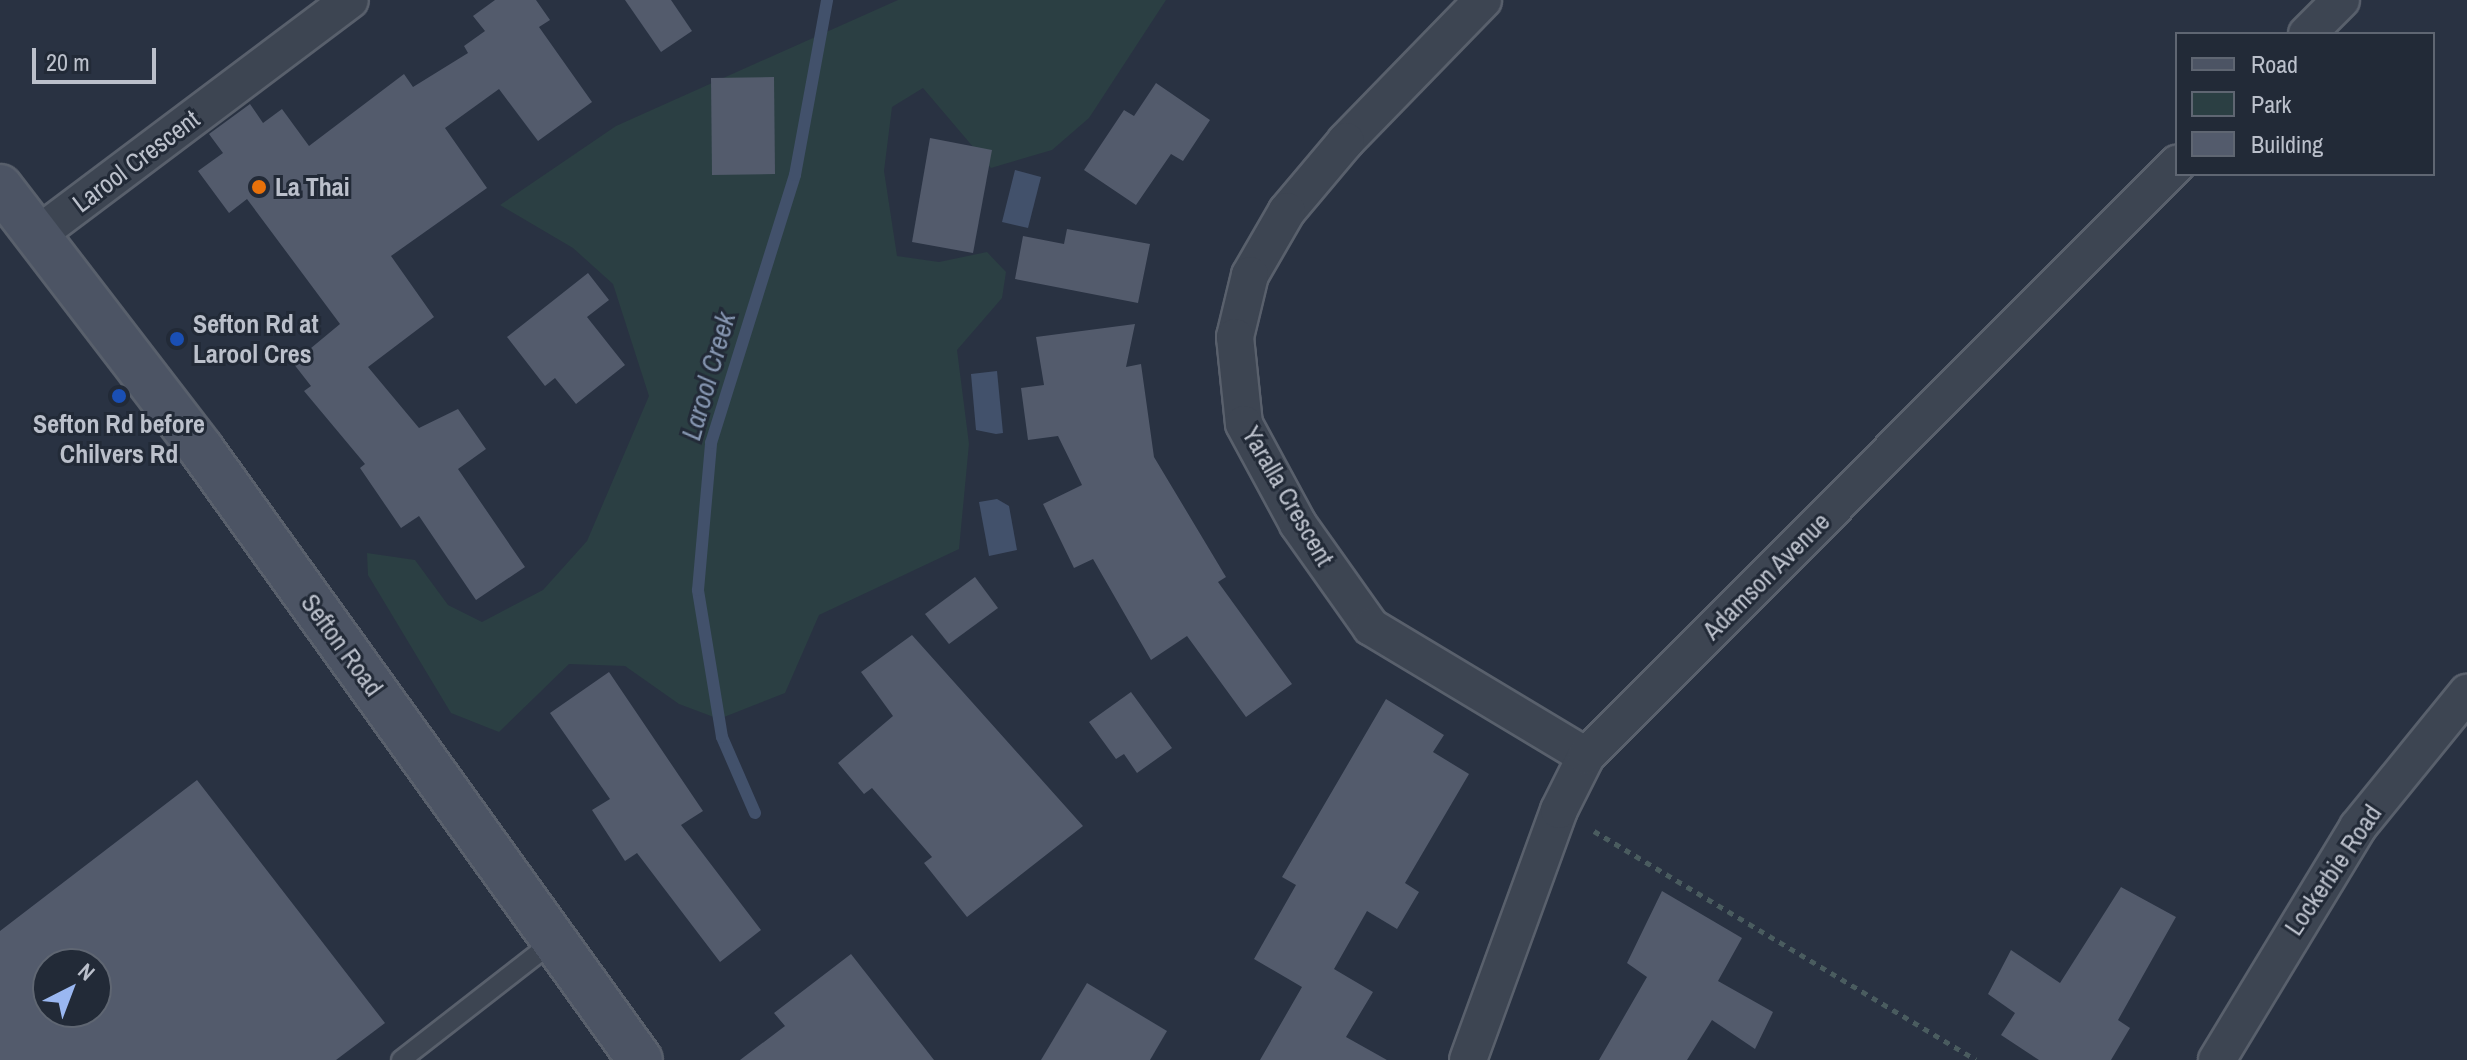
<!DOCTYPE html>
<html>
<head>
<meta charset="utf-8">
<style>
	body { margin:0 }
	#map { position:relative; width:2467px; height:1060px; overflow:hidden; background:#293242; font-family:"Archivo Narrow",sans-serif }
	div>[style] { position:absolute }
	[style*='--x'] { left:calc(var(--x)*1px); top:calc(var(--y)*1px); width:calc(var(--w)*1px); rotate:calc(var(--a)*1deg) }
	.green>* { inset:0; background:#2b3f43 }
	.water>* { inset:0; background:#42516b }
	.stream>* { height:12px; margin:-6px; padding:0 6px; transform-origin:6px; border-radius:6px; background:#42516b }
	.building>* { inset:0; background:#535b6c }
	.path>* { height:5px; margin-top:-2.5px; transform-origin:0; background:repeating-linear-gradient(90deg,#4a5c5f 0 6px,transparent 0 12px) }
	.roads { filter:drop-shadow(2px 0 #59606c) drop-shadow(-2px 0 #59606c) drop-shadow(0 2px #59606c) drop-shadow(0 -2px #59606c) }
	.lane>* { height:18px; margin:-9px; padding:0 9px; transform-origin:9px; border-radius:9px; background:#3d4552 }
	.street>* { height:36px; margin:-18px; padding:0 18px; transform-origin:18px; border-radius:18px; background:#3d4552 }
	.secondary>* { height:44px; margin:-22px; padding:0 22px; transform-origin:22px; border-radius:22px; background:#4c5464 }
	.dots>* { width:22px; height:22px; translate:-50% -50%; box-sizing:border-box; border:4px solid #222a37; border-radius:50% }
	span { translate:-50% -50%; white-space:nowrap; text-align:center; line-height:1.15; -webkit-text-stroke:6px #222a37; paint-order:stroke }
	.street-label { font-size:26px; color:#bbc0cb }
	.poi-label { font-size:26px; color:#bbc0cb; font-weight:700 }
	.left { translate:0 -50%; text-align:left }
	.water-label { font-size:28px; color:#8595b0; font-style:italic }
	.legend { position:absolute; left:2175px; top:32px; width:260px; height:144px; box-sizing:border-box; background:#222a37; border:2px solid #5f6672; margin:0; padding:10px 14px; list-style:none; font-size:24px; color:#bbc0cb }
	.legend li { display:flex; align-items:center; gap:16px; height:40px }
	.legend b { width:40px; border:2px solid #5f6672 }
	.north { position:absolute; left:32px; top:948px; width:80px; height:80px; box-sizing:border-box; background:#222a37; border:2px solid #5f6672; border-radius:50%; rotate:42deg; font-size:22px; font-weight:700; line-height:32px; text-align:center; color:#bbc0cb }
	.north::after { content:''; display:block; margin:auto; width:28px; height:36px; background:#9ab7f1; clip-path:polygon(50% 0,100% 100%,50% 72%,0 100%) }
	.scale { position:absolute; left:32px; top:48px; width:124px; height:36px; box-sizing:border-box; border:4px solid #bbc0cb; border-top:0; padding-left:10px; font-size:24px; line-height:28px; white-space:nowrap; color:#bbc0cb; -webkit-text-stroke:6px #222a37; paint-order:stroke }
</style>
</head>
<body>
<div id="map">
	<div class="green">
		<i style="clip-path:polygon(898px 0,1166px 0,1089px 118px,1052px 150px,991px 168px,923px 88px,892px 107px,884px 171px,897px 256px,939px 262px,987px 252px,1006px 272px,1002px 298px,957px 350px,969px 444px,959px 549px,819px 615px,785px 693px,719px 719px,679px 704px,625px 666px,569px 664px,499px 732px,451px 713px,368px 575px,367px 553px,415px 560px,448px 605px,482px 622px,543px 590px,587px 541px,649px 396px,613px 284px,573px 248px,500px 205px,616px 126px)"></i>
	</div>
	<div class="water">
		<i style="clip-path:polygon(1015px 170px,1041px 177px,1028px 228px,1002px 222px)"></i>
		<i style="clip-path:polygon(997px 371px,1003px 433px,996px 434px,976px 430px,971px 374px)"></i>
		<i style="clip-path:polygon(997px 499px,1009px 506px,1017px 550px,989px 556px,979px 502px)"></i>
	</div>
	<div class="stream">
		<i style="--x:755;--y:813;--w:83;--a:-113.5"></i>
		<i style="--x:722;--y:737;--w:149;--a:-99.3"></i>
		<i style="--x:698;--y:590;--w:148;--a:-84.9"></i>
		<i style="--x:711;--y:443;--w:281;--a:-72.6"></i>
		<i style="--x:795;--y:175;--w:178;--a:-79.6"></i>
	</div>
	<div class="building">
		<i style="clip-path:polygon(495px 0,536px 0,550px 20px,539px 27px,592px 102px,538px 141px,499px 89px,445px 128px,487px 188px,391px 256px,434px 317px,368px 367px,419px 428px,458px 409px,486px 449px,458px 469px,525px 567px,476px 600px,419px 516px,401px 528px,360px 468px,365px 464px,304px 391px,311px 386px,293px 363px,340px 324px,247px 199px,229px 213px,198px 171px,223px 153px,209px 134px,250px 104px,263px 123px,282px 109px,309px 146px,404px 74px,413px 87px,468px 53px,464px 46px,485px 31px,473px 16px)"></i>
		<i style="clip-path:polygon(625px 0,671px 0,692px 31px,661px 52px)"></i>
		<i style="clip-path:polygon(774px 77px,775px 174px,712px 175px,711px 78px)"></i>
		<i style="clip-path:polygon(1156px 83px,1210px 120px,1183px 161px,1171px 154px,1136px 205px,1084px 170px,1124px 110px,1134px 116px)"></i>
		<i style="clip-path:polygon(930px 138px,992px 150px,973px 253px,912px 242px)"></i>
		<i style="clip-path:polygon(1067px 229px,1150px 244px,1138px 303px,1015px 279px,1023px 236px,1064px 244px)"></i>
		<i style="clip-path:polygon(588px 273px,609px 300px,587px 317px,625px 365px,576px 404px,555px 378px,545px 386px,507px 337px)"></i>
		<i style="clip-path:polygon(1135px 324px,1126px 367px,1141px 364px,1154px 457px,1226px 577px,1218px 582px,1292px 684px,1246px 717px,1187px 636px,1151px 660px,1093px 559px,1074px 568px,1043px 504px,1082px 485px,1058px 436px,1028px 440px,1021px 388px,1044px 385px,1036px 337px)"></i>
		<i style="clip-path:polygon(975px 577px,998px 608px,949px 644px,925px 614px)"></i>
		<i style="clip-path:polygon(912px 635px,1083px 826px,967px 917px,924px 863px,932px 857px,872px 788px,864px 794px,838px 763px,893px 716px,861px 672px)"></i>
		<i style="clip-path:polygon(609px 672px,703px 811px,681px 825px,761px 930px,720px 962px,637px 853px,625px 861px,592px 810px,610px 799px,550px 713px)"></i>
		<i style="clip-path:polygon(1131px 692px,1172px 748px,1137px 773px,1124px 754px,1116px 759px,1089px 722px)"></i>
		<i style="clip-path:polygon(1386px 699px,1444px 735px,1433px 752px,1469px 774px,1405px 883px,1419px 892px,1397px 929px,1367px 911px,1334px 969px,1373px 992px,1346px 1037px,1387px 1060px,1260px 1060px,1302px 987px,1254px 959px,1296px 885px,1282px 877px)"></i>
		<i style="clip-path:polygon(evenodd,197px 780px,385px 1023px,336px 1060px,0 1060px,0 931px,197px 780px,48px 964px,96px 964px,96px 1012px,48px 1012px,48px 964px)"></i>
		<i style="clip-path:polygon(2121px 887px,2176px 917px,2118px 1020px,2130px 1028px,2111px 1060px,2039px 1060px,2001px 1035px,2015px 1013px,1988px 994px,2011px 950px,2060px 983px)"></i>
		<i style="clip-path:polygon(1662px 891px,1742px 938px,1718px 981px,1773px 1012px,1755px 1049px,1712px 1020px,1687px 1060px,1599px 1060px,1647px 977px,1627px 963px)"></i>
		<i style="clip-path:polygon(851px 954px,934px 1060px,740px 1060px,785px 1026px,774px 1013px)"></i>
		<i style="clip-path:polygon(1087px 983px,1167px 1031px,1150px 1060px,1041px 1060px)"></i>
	</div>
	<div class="path">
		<i style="--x:1594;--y:831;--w:445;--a:30.9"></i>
	</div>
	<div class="roads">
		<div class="lane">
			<i style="--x:401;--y:1060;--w:194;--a:-37.9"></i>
		</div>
		<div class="street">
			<i style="--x:1483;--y:0;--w:197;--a:134.2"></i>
			<i style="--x:1346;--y:141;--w:92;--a:130.1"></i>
			<i style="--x:1287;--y:211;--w:74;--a:120"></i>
			<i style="--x:1250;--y:275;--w:64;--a:103.6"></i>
			<i style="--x:1235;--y:337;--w:87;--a:84.1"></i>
			<i style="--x:1244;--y:424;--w:114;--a:61.6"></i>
			<i style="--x:1298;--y:524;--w:126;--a:54.7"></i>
			<i style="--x:1371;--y:627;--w:251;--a:31"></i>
			<i style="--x:2307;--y:34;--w:48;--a:-45"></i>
			<i style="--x:37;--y:235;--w:391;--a:-36.9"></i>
			<i style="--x:1468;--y:1060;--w:266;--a:-70"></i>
			<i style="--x:1559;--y:810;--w:60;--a:-63.4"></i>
			<i style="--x:1586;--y:756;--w:837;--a:-45.05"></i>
			<i style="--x:2217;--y:1060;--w:272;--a:-58.8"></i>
			<i style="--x:2358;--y:827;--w:173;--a:-50.9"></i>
		</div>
		<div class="secondary">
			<i style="--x:0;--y:187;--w:330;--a:52.5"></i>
			<i style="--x:201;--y:449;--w:752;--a:54.3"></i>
		</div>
	</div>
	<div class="dots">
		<i style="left:259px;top:187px;background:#e8710a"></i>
		<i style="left:177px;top:339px;background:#1a4fb4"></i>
		<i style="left:119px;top:396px;background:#1a4fb4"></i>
	</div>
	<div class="street-label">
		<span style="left:136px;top:161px;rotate:-37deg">Larool Crescent</span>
		<span style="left:1288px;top:496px;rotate:60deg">Yaralla Crescent</span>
		<span style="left:1766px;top:576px;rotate:-45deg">Adamson Avenue</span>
		<span style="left:342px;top:645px;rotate:54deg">Sefton Road</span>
		<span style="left:2333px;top:870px;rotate:-56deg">Lockerbie Road</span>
	</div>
	<div class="poi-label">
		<span class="left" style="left:275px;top:187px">La Thai</span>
		<span class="left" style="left:193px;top:339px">Sefton Rd at<br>Larool Cres</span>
		<span style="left:119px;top:439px">Sefton Rd before<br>Chilvers Rd</span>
	</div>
	<div class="water-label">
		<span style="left:708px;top:376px;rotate:-74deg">Larool Creek</span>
	</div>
	<ul class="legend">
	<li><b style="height:10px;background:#4c5464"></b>Road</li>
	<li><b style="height:22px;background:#2b3f43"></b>Park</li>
	<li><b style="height:22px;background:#535b6c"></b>Building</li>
	</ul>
	<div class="north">N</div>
	<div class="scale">20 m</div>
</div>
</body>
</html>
